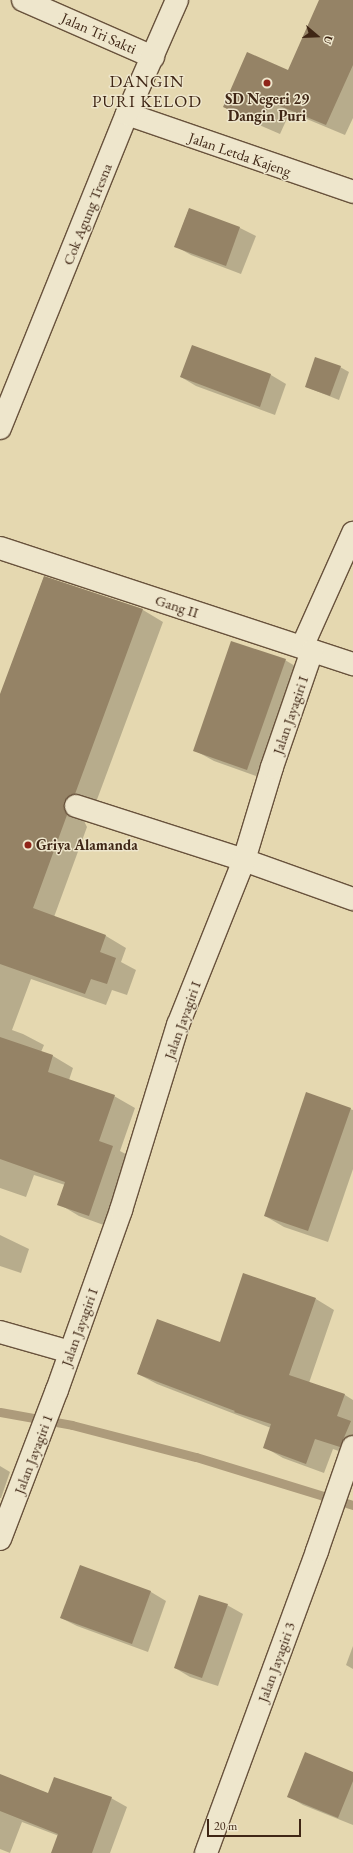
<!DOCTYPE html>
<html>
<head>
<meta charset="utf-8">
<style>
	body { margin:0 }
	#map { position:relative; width:353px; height:1853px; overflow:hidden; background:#e5d8b0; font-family:"EB Garamond",serif }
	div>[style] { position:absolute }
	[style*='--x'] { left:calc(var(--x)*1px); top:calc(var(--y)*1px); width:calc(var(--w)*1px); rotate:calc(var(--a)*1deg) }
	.shadow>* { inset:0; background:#0003 }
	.stream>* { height:9px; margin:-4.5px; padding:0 4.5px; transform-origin:4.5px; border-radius:4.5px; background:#ad9b7b }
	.building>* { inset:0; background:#958366 }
	.roads { filter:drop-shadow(1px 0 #68523c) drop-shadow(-1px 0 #68523c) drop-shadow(0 1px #68523c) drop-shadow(0 -1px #68523c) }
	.minor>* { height:22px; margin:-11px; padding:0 11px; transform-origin:11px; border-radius:11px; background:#eee6cc }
	.tertiary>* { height:22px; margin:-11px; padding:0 11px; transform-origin:11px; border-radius:11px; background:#eee6cc }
	.secondary>* { height:22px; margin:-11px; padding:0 11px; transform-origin:11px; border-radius:11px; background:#eee6cc }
	.dots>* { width:11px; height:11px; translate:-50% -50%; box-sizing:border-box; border:2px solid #eee6cc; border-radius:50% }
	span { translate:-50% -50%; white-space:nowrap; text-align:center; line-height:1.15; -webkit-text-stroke:3px #eee6cc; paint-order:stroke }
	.street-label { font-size:15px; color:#3f2615 }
	.poi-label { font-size:15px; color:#3f2615; font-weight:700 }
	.left { translate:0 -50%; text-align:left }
	.quarter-label { font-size:17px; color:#3f2615; letter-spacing:1px }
	.north { position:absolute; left:297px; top:16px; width:40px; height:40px; -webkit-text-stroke:3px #eee6cc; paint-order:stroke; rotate:109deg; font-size:11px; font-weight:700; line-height:16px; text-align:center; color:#3f2615 }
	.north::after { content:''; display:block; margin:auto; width:14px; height:18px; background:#3f2615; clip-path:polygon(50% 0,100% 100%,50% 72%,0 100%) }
	.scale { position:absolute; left:207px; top:1819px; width:94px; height:18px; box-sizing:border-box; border:2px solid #3f2615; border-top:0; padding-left:5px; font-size:12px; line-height:14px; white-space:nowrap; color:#3f2615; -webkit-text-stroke:3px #eee6cc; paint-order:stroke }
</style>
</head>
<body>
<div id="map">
	<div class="shadow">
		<i style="clip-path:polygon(320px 0,353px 0,353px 118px,345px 135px,290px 112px,280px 134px,243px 118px,224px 107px,289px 71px)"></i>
		<i style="clip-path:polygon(189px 209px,240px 228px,256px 236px,241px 274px,191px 255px,175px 246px)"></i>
		<i style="clip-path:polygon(193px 346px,271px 375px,286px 384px,275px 415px,196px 386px,181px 377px)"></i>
		<i style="clip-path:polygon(340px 367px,349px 372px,339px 400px,306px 387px)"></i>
		<i style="clip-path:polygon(44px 577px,143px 610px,163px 622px,95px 805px,84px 814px,84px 821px,87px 827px,54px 917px,106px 936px,126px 948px,121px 962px,136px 970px,127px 995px,112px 990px,106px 1005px,31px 979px,12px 1030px,23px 1034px,44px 1045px,41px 1052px,53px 1056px,73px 1068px,69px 1080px,114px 1096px,135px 1108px,120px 1151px,133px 1158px,109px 1227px,79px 1216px,59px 1204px,65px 1185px,34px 1175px,26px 1197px,0 1188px,0 697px)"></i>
		<i style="clip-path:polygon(285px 660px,305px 672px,267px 780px,214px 761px,194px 750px)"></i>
		<i style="clip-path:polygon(350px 1109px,353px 1110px,353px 1169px,328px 1242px,284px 1227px,265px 1216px)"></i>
		<i style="clip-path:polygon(0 1235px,29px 1249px,21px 1273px,0 1266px)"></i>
		<i style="clip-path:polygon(316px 1299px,334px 1310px,309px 1383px,345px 1395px,353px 1400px,353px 1456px,333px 1449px,324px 1473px,283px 1458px,264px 1447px,271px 1428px,157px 1384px,138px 1374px,220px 1343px)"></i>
		<i style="clip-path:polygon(0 1466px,10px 1472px,1px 1498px,0 1498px)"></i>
		<i style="clip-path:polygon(80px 1566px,151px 1592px,166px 1601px,148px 1652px,77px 1626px,61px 1618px)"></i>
		<i style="clip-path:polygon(227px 1605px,243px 1614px,218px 1686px,190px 1677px,175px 1668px)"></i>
		<i style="clip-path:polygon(353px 1646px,353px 1669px,346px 1665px)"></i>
		<i style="clip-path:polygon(353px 1773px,353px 1825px,303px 1805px,288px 1796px)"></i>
		<i style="clip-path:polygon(0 1775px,49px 1794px,111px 1798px,127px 1807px,110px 1853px,53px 1853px,59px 1836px,22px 1822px,10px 1853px,0 1849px)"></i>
	</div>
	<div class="stream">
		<i style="--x:0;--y:1412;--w:73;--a:10.2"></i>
		<i style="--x:72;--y:1425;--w:128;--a:14.5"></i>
		<i style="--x:196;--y:1457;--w:164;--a:17"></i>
	</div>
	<div class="building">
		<i style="clip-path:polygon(319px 0,353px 0,353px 65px,326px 125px,270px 102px,261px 124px,223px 107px,247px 52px,288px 70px)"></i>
		<i style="clip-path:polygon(189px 208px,240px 227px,226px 266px,174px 247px)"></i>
		<i style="clip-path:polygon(192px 345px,271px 374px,260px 407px,180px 377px)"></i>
		<i style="clip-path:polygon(315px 357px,341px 366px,330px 396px,305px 387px)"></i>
		<i style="clip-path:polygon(44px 576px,143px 609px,75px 794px,68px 797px,64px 802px,64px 809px,67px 815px,33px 908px,106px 935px,100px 952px,116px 958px,107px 984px,91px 979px,85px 994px,0 964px,0 694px)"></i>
		<i style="clip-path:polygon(231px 641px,286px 659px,247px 770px,193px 751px)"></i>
		<i style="clip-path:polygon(0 1037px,53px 1055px,48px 1072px,115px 1095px,99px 1141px,113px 1146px,89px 1216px,57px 1205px,65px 1182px,0 1159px)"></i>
		<i style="clip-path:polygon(306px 1092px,351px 1108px,308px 1231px,264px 1216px)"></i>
		<i style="clip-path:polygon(243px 1273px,316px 1298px,289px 1375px,345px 1394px,337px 1416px,351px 1421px,340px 1447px,315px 1439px,306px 1464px,263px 1448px,271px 1424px,234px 1412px,235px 1411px,137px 1374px,157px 1319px,220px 1342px)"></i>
		<i style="clip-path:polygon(80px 1565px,151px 1591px,132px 1644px,60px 1618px)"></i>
		<i style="clip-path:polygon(199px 1595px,228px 1604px,202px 1678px,174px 1668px)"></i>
		<i style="clip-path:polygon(305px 1752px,353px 1772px,353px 1781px,338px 1818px,287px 1797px)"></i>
		<i style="clip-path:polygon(0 1774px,48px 1793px,54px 1777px,112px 1797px,92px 1853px,51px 1853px,58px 1834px,0 1811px)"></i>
	</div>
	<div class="roads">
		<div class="minor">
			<i style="--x:23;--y:0;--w:142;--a:23.7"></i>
			<i style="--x:0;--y:548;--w:372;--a:18.2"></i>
			<i style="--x:302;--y:647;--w:125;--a:-65.9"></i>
			<i style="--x:76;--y:806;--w:176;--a:17.8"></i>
			<i style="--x:244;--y:860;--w:116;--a:19.7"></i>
			<i style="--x:0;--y:1332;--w:73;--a:15.9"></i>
			<i style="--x:0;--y:1539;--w:160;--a:-69.1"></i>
			<i style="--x:57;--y:1390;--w:191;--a:-70.4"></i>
			<i style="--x:121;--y:1210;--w:194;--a:-72.9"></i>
			<i style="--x:178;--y:1025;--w:178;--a:-68.2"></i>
			<i style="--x:244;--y:860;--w:97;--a:-73.2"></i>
			<i style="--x:272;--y:767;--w:123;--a:-71"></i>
			<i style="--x:206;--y:1853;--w:322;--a:-69.8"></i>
			<i style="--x:317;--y:1551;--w:110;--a:-70.9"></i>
		</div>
		<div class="tertiary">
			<i style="--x:127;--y:114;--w:239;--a:19"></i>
		</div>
		<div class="secondary">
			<i style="--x:0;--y:428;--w:339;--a:-68"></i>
			<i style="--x:127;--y:114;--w:124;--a:-66.3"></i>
		</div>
	</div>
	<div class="dots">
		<i style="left:267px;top:83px;background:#8f2418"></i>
		<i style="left:28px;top:845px;background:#8f2418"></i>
	</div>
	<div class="street-label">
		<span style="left:99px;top:33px;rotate:24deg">Jalan Tri Sakti</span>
		<span style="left:240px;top:154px;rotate:19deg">Jalan Letda Kajeng</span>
		<span style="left:87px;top:214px;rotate:-68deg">Cok Agung Tresna</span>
		<span style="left:177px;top:606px;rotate:18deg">Gang II</span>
		<span style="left:290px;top:715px;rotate:-71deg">Jalan Jayagiri I</span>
		<span style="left:182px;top:1020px;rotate:-70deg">Jalan Jayagiri I</span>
		<span style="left:79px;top:1327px;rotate:-70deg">Jalan Jayagiri I</span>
		<span style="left:33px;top:1454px;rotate:-69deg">Jalan Jayagiri 1</span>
		<span style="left:276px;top:1662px;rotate:-70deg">Jalan Jayagiri 3</span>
	</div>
	<div class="poi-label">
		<span style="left:267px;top:107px">SD Negeri 29<br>Dangin Puri</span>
		<span class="left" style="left:36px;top:845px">Griya Alamanda</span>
	</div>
	<div class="quarter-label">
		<span style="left:147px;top:92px">DANGIN<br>PURI KELOD</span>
	</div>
	<div class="north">U</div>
	<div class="scale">20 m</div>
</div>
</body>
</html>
